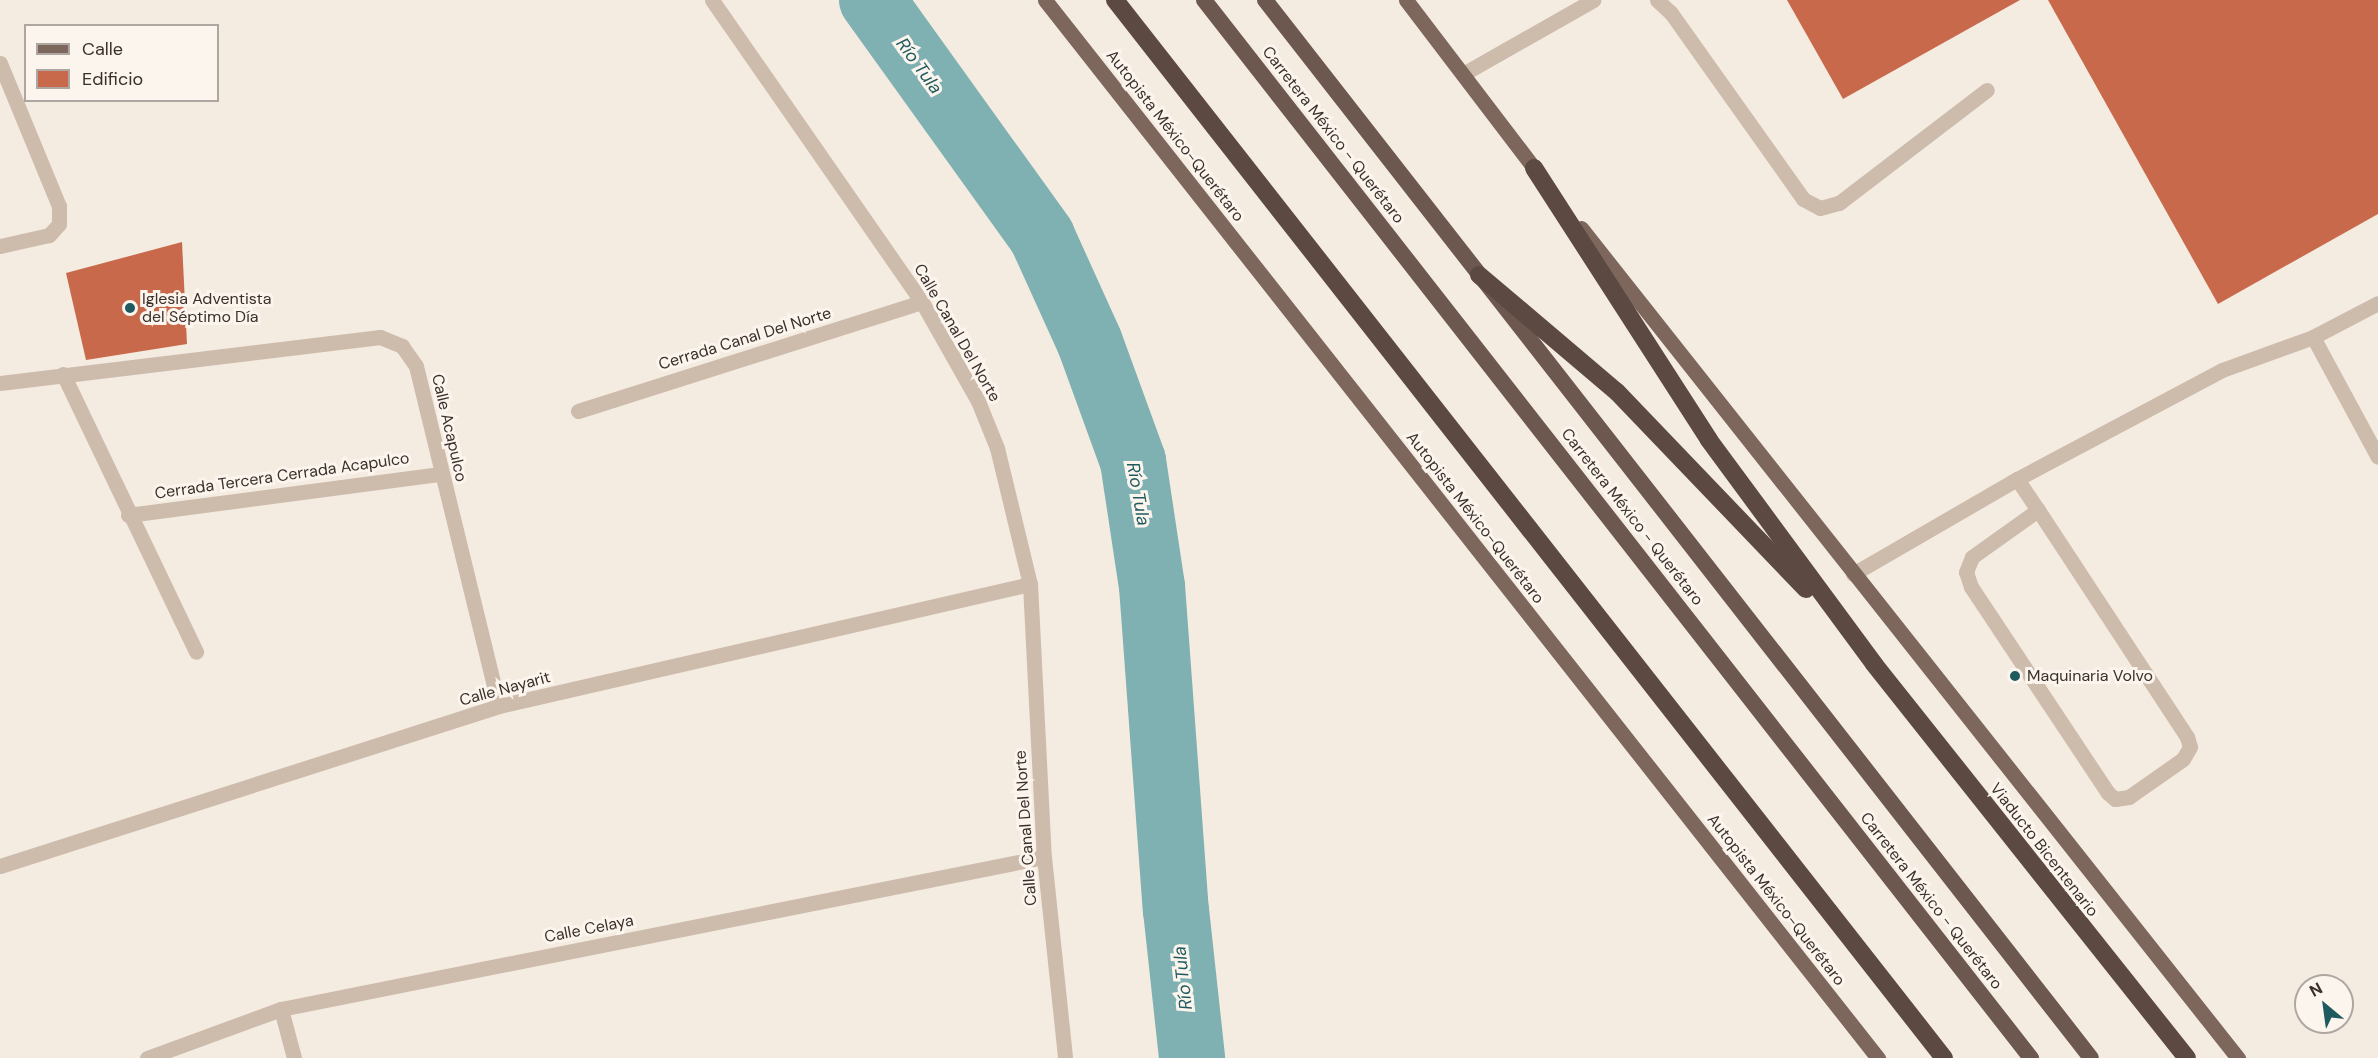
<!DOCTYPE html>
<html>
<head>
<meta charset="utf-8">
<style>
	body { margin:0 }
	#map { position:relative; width:2378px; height:1058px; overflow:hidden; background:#f4ebe1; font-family:"DM Sans",sans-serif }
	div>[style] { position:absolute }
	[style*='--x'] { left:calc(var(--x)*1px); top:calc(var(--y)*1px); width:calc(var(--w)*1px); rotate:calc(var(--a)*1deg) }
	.river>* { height:66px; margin:-33px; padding:0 33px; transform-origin:33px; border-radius:33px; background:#7fb0b2 }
	.building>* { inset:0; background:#c8694b }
	.service>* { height:15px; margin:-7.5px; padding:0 7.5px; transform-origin:7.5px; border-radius:7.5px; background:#cdbbac }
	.minor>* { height:15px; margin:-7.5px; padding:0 7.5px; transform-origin:7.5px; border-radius:7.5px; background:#cdbbac }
	.primary>* { height:15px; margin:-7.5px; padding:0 7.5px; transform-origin:7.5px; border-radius:7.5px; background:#7d675c }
	.trunk>* { height:16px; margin:-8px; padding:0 8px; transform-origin:8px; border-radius:8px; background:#6c584f }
	.motorway>* { height:18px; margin:-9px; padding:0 9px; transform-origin:9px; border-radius:9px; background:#5c4a42 }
	.dots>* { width:16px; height:16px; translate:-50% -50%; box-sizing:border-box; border:3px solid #fbf5ee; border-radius:50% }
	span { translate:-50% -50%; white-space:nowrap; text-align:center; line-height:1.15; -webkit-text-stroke:6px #fbf5ee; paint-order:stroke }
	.street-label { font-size:16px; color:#3b302b }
	.poi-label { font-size:16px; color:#3b302b }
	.left { translate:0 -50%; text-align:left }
	.water-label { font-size:18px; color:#1f5a5e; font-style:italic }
	.legend { position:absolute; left:24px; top:24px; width:195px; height:78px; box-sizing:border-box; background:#fbf5ee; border:2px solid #aea6a0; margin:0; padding:8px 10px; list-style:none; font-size:18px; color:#3b302b }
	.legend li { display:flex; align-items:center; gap:12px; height:30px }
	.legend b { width:30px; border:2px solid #aea6a0 }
	.north { position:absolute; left:2294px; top:974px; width:60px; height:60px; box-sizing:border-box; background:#fbf5ee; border:2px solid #aea6a0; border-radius:50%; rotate:331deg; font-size:16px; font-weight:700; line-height:24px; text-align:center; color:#3b302b }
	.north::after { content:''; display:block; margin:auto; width:21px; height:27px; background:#1f5a5e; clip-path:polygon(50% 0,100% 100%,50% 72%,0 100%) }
</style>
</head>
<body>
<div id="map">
	<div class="river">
		<i style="--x:872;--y:0;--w:292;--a:54.3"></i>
		<i style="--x:1042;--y:237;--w:116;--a:65.6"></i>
		<i style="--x:1090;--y:343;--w:126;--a:70"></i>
		<i style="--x:1133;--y:461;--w:126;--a:81.4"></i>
		<i style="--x:1152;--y:586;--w:325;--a:85.8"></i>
		<i style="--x:1176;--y:910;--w:149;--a:83.8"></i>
	</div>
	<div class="building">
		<i style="clip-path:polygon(1787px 0,2020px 0,1843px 99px)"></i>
		<i style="clip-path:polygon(2048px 0,2378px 0,2378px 214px,2218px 304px)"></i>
		<i style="clip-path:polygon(182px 242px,187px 344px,86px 360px,66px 273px)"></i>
	</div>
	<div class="service">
		<i style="--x:1657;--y:0;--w:19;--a:43"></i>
		<i style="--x:1671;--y:13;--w:228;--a:54.6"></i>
		<i style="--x:1803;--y:199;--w:19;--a:28"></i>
		<i style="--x:1820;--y:208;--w:20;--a:-15"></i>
		<i style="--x:1839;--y:203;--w:186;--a:-37.4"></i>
		<i style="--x:0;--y:63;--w:155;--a:67.6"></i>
		<i style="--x:59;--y:206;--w:18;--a:90"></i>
		<i style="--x:59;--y:224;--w:15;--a:132"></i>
		<i style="--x:49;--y:235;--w:50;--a:167.3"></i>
		<i style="--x:1463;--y:74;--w:150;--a:-29.6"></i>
		<i style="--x:2313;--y:337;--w:136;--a:61.6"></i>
		<i style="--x:2017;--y:479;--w:37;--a:56"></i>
		<i style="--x:2038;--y:510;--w:272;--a:56.7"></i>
		<i style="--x:2187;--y:737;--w:10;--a:73"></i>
		<i style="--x:2190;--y:747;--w:14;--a:120"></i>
		<i style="--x:2183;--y:759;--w:66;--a:144.9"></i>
		<i style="--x:2129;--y:797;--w:14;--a:172"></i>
		<i style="--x:2115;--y:799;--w:9;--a:-139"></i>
		<i style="--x:2108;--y:793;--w:247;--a:-123.6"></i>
		<i style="--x:1971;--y:587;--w:16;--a:-108"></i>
		<i style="--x:1966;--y:572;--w:16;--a:-68"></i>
		<i style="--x:1972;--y:557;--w:81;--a:-35.5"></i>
		<i style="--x:1853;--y:574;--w:190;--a:-30.1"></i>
		<i style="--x:2017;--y:479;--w:232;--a:-28"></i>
		<i style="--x:2222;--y:370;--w:97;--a:-19.9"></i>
		<i style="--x:2313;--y:337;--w:73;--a:-27.6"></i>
	</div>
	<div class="minor">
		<i style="--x:712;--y:0;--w:368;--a:55.2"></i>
		<i style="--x:922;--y:302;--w:114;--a:60.5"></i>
		<i style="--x:978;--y:401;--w:51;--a:68"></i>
		<i style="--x:997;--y:448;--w:140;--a:76.4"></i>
		<i style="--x:1030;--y:584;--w:273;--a:87.1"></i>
		<i style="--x:1044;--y:857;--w:202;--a:84"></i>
		<i style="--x:63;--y:374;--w:308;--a:64.4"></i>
		<i style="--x:0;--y:383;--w:383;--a:-6.9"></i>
		<i style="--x:380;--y:337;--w:24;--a:22"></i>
		<i style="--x:402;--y:346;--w:24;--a:55"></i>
		<i style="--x:416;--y:366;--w:350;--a:76.3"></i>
		<i style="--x:578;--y:411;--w:361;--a:-17.6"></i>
		<i style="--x:128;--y:515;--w:315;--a:-7.5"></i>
		<i style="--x:0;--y:866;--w:524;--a:-17.78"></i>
		<i style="--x:499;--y:706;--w:545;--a:-12.94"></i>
		<i style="--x:281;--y:1009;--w:51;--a:75.1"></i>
		<i style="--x:147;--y:1058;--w:143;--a:-20.1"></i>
		<i style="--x:281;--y:1009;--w:778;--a:-11.27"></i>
	</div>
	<div class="primary">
		<i style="--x:1045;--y:0;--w:1347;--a:51.79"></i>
		<i style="--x:1406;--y:0;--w:221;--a:52.7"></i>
		<i style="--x:1581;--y:228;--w:1059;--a:51.64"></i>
	</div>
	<div class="trunk">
		<i style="--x:1204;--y:0;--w:1343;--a:51.99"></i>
		<i style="--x:1265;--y:0;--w:1342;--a:52.02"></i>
	</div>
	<div class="motorway">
		<i style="--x:1115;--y:0;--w:1344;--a:51.92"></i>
		<i style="--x:1534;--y:168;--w:323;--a:57.2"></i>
		<i style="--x:1709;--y:440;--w:278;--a:53.6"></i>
		<i style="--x:1874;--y:664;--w:503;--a:51.54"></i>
		<i style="--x:1479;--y:275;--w:181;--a:40.3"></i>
		<i style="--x:1617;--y:392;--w:273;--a:46.2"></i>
	</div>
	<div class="dots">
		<i style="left:130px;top:308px;background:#1f5a5e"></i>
		<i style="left:2015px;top:676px;background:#1f5a5e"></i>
	</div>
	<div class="street-label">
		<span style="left:1333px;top:135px;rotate:52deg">Carretera México - Querétaro</span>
		<span style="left:1175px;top:136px;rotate:52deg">Autopista México-Querétaro</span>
		<span style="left:957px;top:333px;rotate:60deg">Calle Canal Del Norte</span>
		<span style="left:745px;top:339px;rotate:-17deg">Cerrada Canal Del Norte</span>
		<span style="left:449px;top:428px;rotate:77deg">Calle Acapulco</span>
		<span style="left:282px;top:476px;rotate:-8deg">Cerrada Tercera Cerrada Acapulco</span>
		<span style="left:1632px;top:517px;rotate:52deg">Carretera México - Querétaro</span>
		<span style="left:1475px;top:518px;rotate:52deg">Autopista México-Querétaro</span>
		<span style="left:505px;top:689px;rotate:-15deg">Calle Nayarit</span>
		<span style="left:1026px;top:828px;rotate:-94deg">Calle Canal Del Norte</span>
		<span style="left:2044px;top:850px;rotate:52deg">Viaducto Bicentenario</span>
		<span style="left:1776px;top:900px;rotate:52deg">Autopista México-Querétaro</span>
		<span style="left:1931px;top:901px;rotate:52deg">Carretera México - Querétaro</span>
		<span style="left:589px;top:929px;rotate:-11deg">Calle Celaya</span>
	</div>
	<div class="poi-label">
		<span class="left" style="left:142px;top:308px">Iglesia Adventista<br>del Séptimo Día</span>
		<span class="left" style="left:2027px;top:676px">Maquinaria Volvo</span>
	</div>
	<div class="water-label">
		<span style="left:919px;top:66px;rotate:54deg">Río Tula</span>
		<span style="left:1138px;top:494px;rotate:80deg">Río Tula</span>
		<span style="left:1183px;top:978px;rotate:-96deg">Río Tula</span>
	</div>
	<ul class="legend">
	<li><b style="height:8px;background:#7d675c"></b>Calle</li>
	<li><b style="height:16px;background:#c8694b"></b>Edificio</li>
	</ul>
	<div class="north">N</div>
</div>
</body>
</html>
